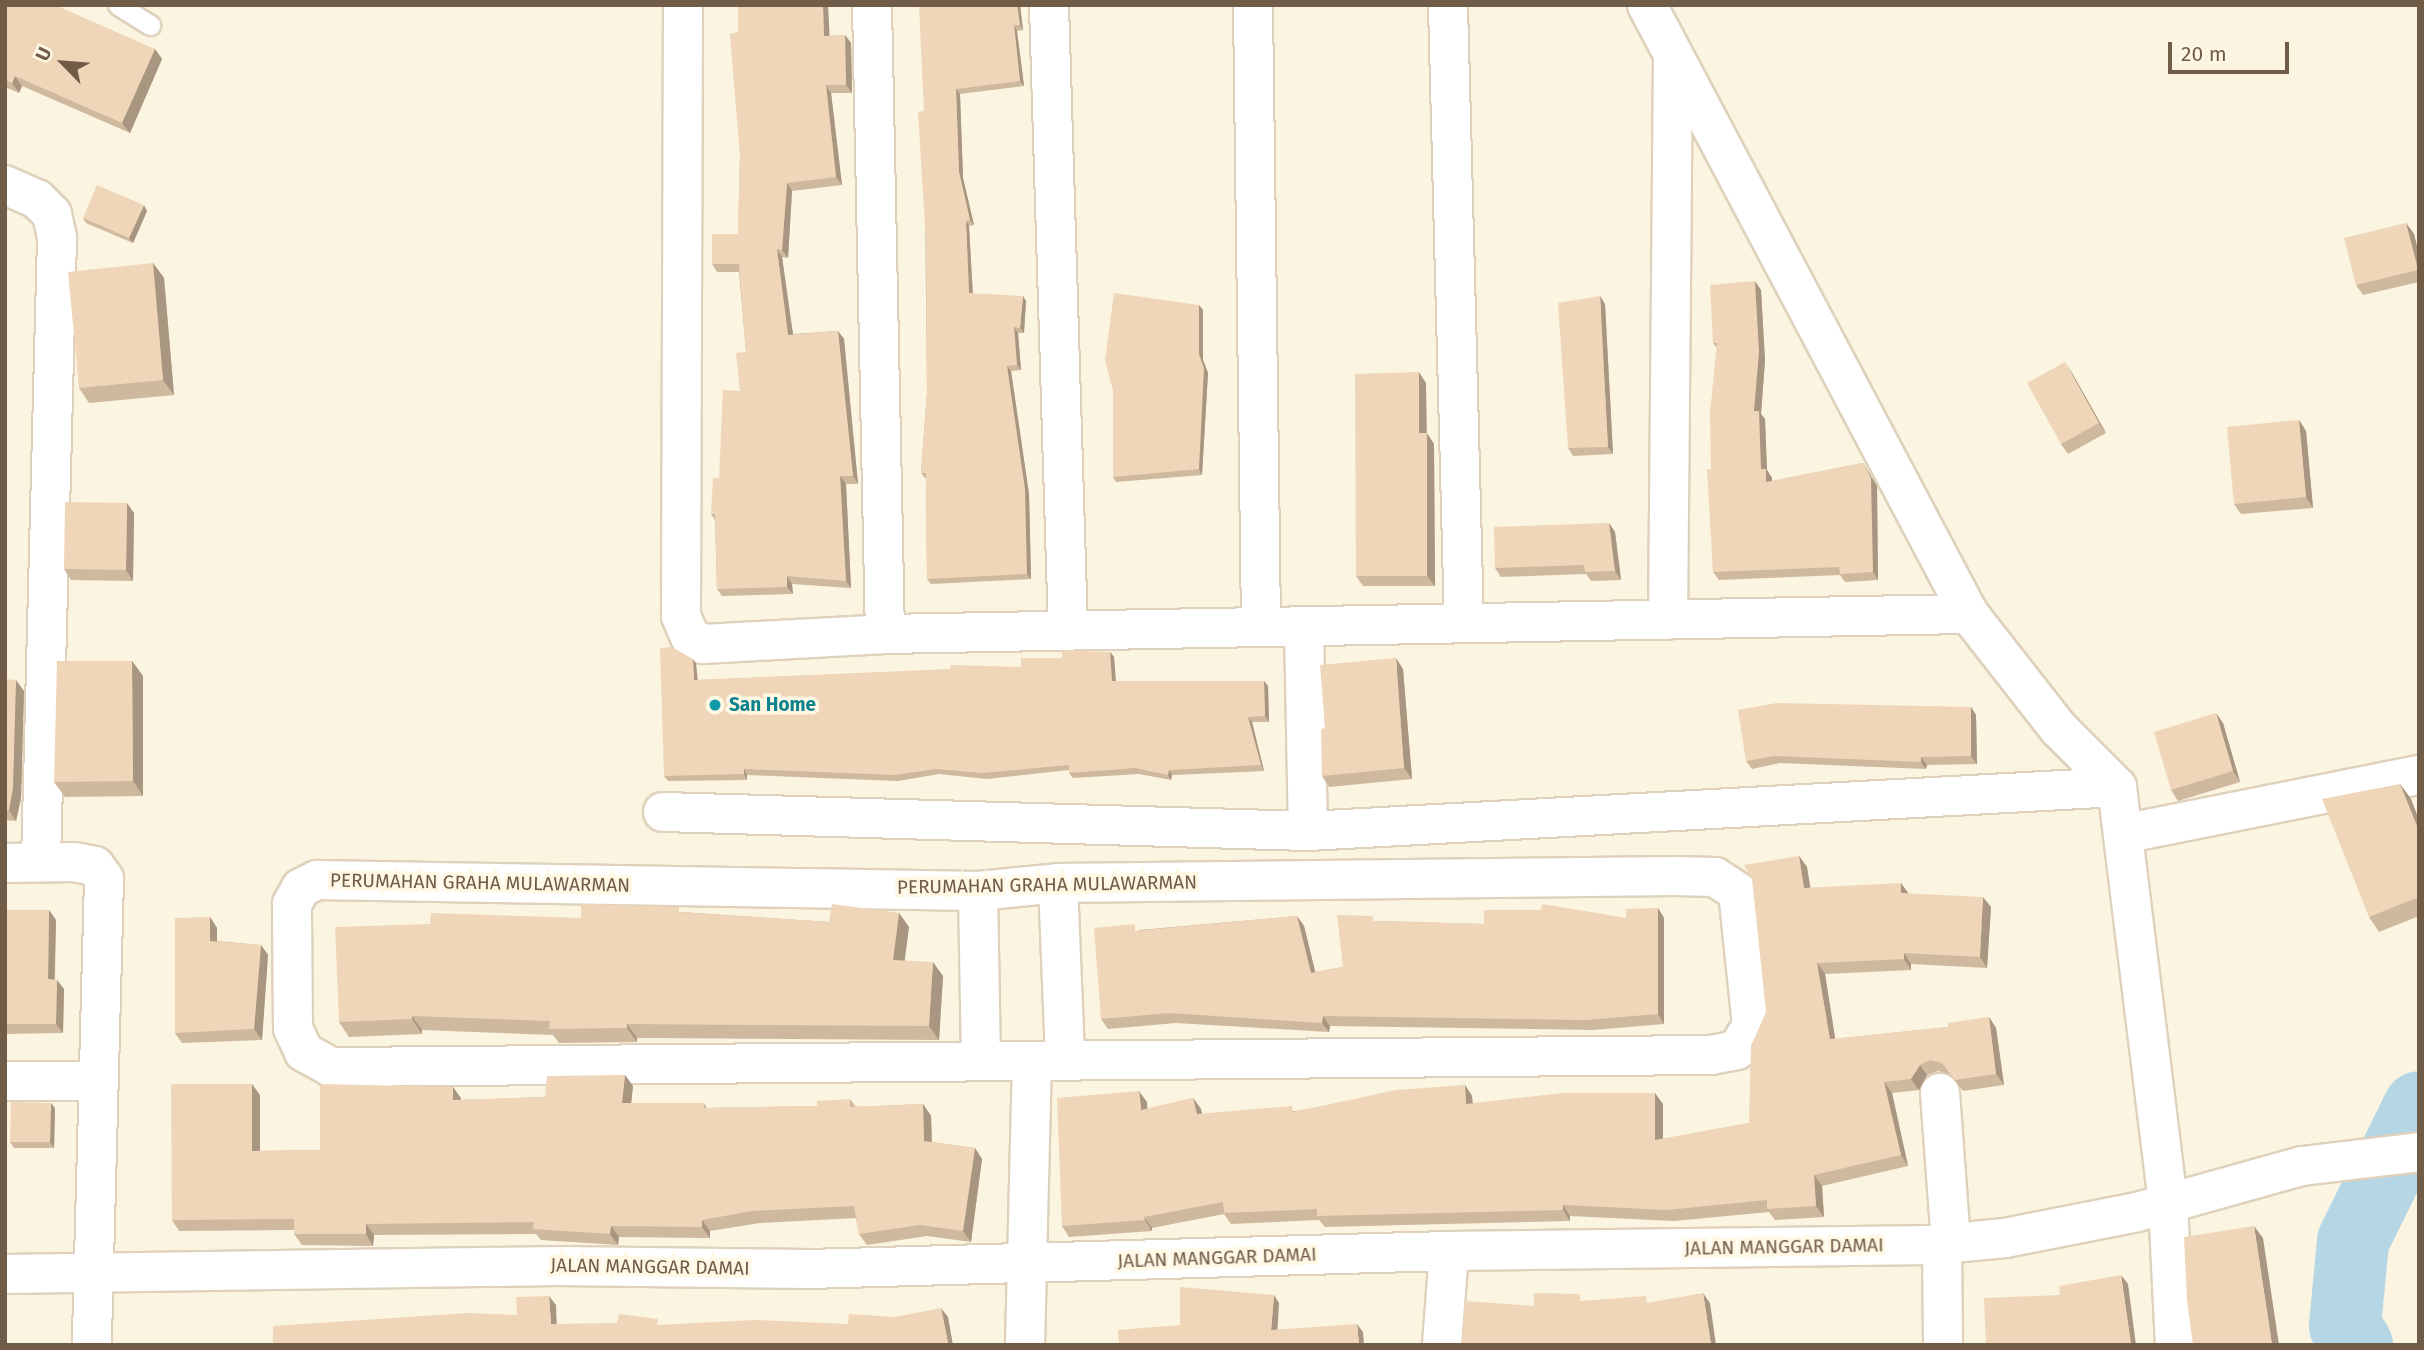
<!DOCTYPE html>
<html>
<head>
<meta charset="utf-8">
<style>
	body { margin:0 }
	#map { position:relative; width:2424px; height:1350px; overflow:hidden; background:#fbf4e0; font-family:"Fira Sans",sans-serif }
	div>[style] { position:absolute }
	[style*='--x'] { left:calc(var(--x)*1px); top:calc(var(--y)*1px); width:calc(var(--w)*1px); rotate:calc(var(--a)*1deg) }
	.river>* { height:72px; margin:-36px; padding:0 36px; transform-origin:36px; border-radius:36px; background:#b5d6e4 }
	.roads { filter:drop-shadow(2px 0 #dfd1bc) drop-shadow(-2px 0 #dfd1bc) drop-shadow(0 2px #dfd1bc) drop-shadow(0 -2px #dfd1bc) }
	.service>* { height:19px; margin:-9.5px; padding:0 9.5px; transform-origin:9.5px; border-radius:9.5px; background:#fff }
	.minor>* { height:38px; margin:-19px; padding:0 19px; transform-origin:19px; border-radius:19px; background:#fff }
	.wall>* { inset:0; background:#ceb89e }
	.shaded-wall>* { inset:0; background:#a89681 }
	.building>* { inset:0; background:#f0d6b8 }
	.dots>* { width:19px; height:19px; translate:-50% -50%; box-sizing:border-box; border:4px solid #fff8e5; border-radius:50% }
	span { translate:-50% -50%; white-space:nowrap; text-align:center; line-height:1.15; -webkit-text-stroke:7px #fff8e5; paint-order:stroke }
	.culture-label { font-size:19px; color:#0d838f; font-weight:700 }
	.left { translate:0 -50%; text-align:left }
	.street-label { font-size:19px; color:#715c48 }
	.frame { position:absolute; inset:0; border:7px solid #715c48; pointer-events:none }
	.north { position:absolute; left:28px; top:28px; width:70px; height:70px; -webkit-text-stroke:5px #fff8e5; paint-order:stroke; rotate:295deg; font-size:19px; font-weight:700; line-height:28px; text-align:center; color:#715c48 }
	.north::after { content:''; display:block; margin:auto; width:24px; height:32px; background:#715c48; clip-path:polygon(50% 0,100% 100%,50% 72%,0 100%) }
	.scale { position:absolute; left:2168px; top:42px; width:121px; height:32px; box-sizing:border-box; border:4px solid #715c48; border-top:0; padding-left:9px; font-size:21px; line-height:24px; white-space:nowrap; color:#715c48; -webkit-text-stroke:5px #fff8e5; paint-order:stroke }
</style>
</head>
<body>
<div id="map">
	<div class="river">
		<i style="--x:2357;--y:1345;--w:22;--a:-122"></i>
		<i style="--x:2345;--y:1326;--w:85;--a:-84.6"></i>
		<i style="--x:2353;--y:1241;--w:149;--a:-63.8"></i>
	</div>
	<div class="roads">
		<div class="service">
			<i style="--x:118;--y:5;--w:38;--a:32"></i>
		</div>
		<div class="minor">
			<i style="--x:683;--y:5;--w:611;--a:90.19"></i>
			<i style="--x:681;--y:616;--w:23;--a:67"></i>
			<i style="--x:690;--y:637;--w:15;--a:28"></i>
			<i style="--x:703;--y:644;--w:182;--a:-3.1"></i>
			<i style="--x:885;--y:634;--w:1084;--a:-1.06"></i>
			<i style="--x:872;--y:5;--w:629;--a:88.82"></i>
			<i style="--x:1049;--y:5;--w:626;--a:88.26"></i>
			<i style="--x:1253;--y:5;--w:622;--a:89.26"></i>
			<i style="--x:1448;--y:5;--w:618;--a:88.52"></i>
			<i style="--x:1647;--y:5;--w:689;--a:62.13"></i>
			<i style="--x:1969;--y:614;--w:146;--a:52"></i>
			<i style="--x:2059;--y:729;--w:82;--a:45"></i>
			<i style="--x:2117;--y:787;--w:419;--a:83"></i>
			<i style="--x:2168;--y:1203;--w:142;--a:87.2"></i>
			<i style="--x:5;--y:185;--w:35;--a:24"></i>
			<i style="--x:37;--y:199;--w:21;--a:45"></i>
			<i style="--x:52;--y:214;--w:25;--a:78"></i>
			<i style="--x:57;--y:238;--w:624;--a:91.47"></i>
			<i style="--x:1668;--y:620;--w:562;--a:-89.49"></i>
			<i style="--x:1304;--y:626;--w:205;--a:88.9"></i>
			<i style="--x:663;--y:812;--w:645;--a:1.69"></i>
			<i style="--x:1308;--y:831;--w:810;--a:-3.11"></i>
			<i style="--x:2123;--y:834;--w:302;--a:-11.3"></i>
			<i style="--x:5;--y:863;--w:69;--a:-0.8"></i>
			<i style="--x:74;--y:862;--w:21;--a:11"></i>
			<i style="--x:95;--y:866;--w:16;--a:55"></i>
			<i style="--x:104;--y:879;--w:466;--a:91.5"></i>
			<i style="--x:1675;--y:876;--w:40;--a:1.4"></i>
			<i style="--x:1715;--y:877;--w:27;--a:33"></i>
			<i style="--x:1738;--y:892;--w:134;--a:84"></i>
			<i style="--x:1752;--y:1025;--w:29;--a:121"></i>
			<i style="--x:1737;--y:1050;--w:26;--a:169"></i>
			<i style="--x:1711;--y:1055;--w:1380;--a:179.5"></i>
			<i style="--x:331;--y:1067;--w:31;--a:-151"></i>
			<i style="--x:304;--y:1052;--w:26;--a:-115"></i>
			<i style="--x:293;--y:1028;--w:124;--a:-90.5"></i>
			<i style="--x:292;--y:904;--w:18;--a:-61"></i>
			<i style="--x:301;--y:888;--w:18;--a:-27"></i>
			<i style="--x:317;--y:880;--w:661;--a:0.95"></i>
			<i style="--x:978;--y:891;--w:80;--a:-5.7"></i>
			<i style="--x:1058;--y:883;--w:617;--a:-0.65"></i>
			<i style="--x:1058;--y:883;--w:176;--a:87.7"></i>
			<i style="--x:978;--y:891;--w:169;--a:89"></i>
			<i style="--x:5;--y:1081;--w:94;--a:0"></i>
			<i style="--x:1940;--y:1093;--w:150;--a:85.8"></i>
			<i style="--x:1942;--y:1244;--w:101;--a:89.4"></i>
			<i style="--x:5;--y:1274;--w:553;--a:-0.83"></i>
			<i style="--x:558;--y:1266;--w:250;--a:0.7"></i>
			<i style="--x:808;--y:1269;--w:641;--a:-1.61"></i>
			<i style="--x:1449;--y:1251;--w:483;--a:-0.7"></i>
			<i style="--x:1932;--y:1245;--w:73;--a:-5.5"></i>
			<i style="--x:2005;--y:1238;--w:135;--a:-11.1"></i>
			<i style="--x:2137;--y:1212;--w:171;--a:-15.6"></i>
			<i style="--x:2302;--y:1166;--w:118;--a:-6.8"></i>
			<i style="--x:1025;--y:1345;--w:283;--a:-88.6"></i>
			<i style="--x:1442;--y:1345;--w:94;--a:-85.7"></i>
		</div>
	</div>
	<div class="wall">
		<i style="clip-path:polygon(5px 5px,155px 49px,162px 59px,130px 133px,22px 86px,19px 93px,5px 87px)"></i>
		<i style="clip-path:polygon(738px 5px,828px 5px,829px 36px,845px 35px,851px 43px,852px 93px,831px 93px,842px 185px,792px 191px,788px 258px,782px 257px,793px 334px,838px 331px,844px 339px,858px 484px,846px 484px,851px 588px,792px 584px,793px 594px,722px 596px,717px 589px,715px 520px,711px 514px,740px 391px,746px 352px,739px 272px,717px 272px,712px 264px,738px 234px,740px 156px)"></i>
		<i style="clip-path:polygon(1020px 5px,1023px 30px,1017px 31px,1024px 86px,960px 94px,963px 178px,974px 225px,969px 226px,973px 294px,1026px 301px,1024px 333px,1018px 333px,1021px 370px,1011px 371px,1029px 494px,1031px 579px,931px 584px,927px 579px,926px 478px,925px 478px,921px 473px,927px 392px,924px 111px)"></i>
		<i style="clip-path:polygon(147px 211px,133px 243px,86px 223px,83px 218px)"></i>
		<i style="clip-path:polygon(2406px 223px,2414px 234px,2419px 254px,2419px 282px,2363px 295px,2356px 285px)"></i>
		<i style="clip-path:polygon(153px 263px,164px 278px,174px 395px,89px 403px,79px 388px)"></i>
		<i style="clip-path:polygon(1761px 290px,1765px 360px,1761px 414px,1765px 419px,1767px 470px,1772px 478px,1772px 481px,1863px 463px,1877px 486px,1878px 580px,1845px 582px,1840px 575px,1719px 580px,1713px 572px,1711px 469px,1717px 348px,1713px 343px)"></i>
		<i style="clip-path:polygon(1605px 304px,1613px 454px,1573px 456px,1568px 448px)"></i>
		<i style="clip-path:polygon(1199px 305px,1203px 310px,1203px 360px,1208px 373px,1202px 475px,1116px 482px,1113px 477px)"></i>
		<i style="clip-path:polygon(2072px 373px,2106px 433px,2068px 454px,2061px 444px)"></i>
		<i style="clip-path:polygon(1426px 383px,1426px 433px,1434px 444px,1435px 586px,1363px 586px,1356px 576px)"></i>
		<i style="clip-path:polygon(2299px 420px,2306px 431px,2313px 508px,2241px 514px,2234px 504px)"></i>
		<i style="clip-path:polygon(134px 513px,133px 581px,71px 580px,64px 569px)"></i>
		<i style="clip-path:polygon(1609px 523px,1615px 532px,1621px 580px,1591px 581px,1586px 574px,1501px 577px,1495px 568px)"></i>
		<i style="clip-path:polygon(1110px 652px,1114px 657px,1116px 681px,1264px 681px,1268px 686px,1269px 722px,1252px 722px,1264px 771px,1172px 775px,1171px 780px,1139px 774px,1073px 778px,1069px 773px,1069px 770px,987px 779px,939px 774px,898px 781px,747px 775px,747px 780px,668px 781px,664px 776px,693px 659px,696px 664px,698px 680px,1021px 667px,1062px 658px)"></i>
		<i style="clip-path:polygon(132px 661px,143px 676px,143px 796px,65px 797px,54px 782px)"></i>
		<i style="clip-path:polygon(1403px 669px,1412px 779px,1329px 787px,1322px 776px,1325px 728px)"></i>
		<i style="clip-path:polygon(5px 679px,24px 691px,21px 798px,16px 821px,5px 820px)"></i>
		<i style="clip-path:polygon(1971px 707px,1976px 715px,1977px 764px,1927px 765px,1926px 769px,1780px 763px,1752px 769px,1746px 761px)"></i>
		<i style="clip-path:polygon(2223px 723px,2240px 782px,2178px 801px,2171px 790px)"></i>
		<i style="clip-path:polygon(2400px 784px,2411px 799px,2419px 820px,2419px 916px,2379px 932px,2369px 917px)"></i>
		<i style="clip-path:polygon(1799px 856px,1807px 867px,1810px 888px,1908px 894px,1991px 907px,1987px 968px,1911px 964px,1911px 970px,1825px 974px,1835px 1039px,1948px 1027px,1989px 1017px,1996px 1028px,2004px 1085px,1963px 1091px,1950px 1074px,1938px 1071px,1927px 1075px,1919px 1090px,1892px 1093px,1908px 1166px,1822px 1186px,1824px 1217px,1775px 1220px,1769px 1212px,1674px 1221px,1570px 1216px,1570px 1221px,1325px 1227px,1319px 1220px,1231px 1224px,1224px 1214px,1152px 1228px,1152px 1231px,1069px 1237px,1062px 1226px,1147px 1102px,1147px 1109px,1193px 1098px,1201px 1109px,1202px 1114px,1296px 1111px,1465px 1085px,1472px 1096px,1473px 1103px,1663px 1104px,1663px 1139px,1749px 1123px,1766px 1012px)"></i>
		<i style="clip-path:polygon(1658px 908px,1664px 918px,1664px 1024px,1593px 1030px,1330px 1026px,1329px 1032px,1176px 1023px,1108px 1029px,1101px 1019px,1139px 930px,1297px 916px,1304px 926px,1315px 972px,1343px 967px,1377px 921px,1484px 924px,1626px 918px)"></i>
		<i style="clip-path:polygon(5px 910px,49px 910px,56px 920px,55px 980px,64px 989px,63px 1033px,5px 1034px)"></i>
		<i style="clip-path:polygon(682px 912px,829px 922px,899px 913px,909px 927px,904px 960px,943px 976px,939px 1040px,637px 1038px,637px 1042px,559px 1043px,553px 1035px,422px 1030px,422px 1034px,349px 1037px,339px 1022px,581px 918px)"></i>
		<i style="clip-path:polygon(210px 917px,217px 928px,217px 941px,261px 945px,268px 955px,262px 1040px,182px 1043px,175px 1033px)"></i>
		<i style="clip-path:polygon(625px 1075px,633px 1086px,631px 1103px,704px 1103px,707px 1108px,817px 1106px,850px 1099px,856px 1107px,923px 1104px,931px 1116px,932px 1142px,975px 1148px,982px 1159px,971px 1242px,927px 1236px,867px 1245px,859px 1234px,856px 1218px,760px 1223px,710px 1231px,710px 1238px,619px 1237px,618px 1245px,541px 1240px,536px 1234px,374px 1235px,373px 1246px,302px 1245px,294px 1234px,294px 1230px,179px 1231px,172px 1220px,260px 1095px,260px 1151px,320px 1150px,453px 1087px,461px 1100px,545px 1097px)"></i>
		<i style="clip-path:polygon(55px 1108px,54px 1148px,14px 1148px,10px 1142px)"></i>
	</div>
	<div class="shaded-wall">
		<i style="clip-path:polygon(823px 5px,828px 5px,830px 43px,824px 36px)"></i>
		<i style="clip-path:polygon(1017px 5px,1020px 5px,1023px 30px,1020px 25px)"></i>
		<i style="clip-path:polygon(1014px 25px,1017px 31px,1024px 86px,1020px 81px)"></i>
		<i style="clip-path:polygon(845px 35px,851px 43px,852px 93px,846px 85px)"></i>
		<i style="clip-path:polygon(155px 49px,162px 59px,130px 133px,122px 123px)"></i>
		<i style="clip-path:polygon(15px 76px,22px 86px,19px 93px,12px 83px)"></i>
		<i style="clip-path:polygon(826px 85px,831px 93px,842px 185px,836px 177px)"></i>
		<i style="clip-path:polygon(956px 89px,960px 94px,963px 178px,974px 225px,970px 220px,959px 172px)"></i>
		<i style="clip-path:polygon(787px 183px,792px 191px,788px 258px,782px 250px)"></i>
		<i style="clip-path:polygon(144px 205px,147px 211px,133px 243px,129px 238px)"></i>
		<i style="clip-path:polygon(966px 221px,969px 226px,973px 299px,969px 293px)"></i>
		<i style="clip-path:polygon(2406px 223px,2414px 234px,2419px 254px,2419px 271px)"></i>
		<i style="clip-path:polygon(777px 249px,782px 257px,794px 342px,788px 335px)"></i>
		<i style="clip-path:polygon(153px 263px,164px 278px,174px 395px,163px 380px)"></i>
		<i style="clip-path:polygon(1755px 281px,1761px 290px,1765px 360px,1761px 414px,1765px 419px,1767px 470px,1772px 478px,1772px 491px,1766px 482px,1761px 469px,1754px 411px)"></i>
		<i style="clip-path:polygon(1023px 296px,1026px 301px,1024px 333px,1020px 328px)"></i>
		<i style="clip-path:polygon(1600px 296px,1605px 304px,1613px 454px,1608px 447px)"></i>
		<i style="clip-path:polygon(1199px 305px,1203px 310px,1203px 360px,1208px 373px,1202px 475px,1199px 469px)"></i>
		<i style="clip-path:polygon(1014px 327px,1018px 333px,1021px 370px,1017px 365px)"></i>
		<i style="clip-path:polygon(838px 331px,844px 339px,858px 484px,853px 476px)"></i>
		<i style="clip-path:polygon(2065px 362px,2072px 373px,2106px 433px,2099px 423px)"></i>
		<i style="clip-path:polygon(1007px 366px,1011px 371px,1029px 494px,1031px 579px,1027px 574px)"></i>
		<i style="clip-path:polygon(1419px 372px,1426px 383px,1427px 444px,1419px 433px)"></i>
		<i style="clip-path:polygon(2299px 420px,2306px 431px,2313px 508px,2306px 497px)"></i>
		<i style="clip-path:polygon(1427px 433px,1434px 444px,1435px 586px,1427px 576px)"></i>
		<i style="clip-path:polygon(1863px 463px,1877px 486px,1878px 580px,1873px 572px)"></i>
		<i style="clip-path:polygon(840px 476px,846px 484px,851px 588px,846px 581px)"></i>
		<i style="clip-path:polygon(127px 503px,134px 513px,133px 581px,126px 570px)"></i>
		<i style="clip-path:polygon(1609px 523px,1615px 532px,1621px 580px,1615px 571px)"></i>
		<i style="clip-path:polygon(787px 576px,792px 584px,793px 594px,787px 587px)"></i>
		<i style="clip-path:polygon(1110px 652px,1114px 657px,1116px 686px,1112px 681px)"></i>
		<i style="clip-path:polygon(1396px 658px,1403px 669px,1412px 779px,1404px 768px)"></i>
		<i style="clip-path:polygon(693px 659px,696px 664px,698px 686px,694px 680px)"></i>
		<i style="clip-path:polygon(132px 661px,143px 676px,143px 796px,133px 781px)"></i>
		<i style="clip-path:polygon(16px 680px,24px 691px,21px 798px,16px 821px,9px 810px)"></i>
		<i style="clip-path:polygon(1264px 681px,1268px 686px,1269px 722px,1265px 716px)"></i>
		<i style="clip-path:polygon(1971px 707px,1976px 715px,1977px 764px,1971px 756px)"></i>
		<i style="clip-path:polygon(2216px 713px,2223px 723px,2240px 782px,2233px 771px)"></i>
		<i style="clip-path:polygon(1248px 717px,1252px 722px,1264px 771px,1261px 765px)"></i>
		<i style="clip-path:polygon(1921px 757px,1927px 765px,1926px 769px,1921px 762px)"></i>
		<i style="clip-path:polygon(744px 769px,747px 775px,747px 780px,744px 774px)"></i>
		<i style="clip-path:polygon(1169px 770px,1172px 775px,1171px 780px,1168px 775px)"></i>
		<i style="clip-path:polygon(2400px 784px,2411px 799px,2419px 820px,2419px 831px)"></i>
		<i style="clip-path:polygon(1799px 856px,1807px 867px,1812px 899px,1804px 888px)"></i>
		<i style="clip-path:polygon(1901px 883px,1909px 894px,1901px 893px)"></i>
		<i style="clip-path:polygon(1983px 897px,1991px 907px,1987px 968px,1980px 957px)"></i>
		<i style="clip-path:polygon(1658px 908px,1664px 918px,1664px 1024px,1658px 1014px)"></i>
		<i style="clip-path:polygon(49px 910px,56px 920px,54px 989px,48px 979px)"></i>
		<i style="clip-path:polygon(899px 913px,909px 927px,903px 974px,893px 960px)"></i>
		<i style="clip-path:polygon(1297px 916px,1304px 926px,1318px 983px,1311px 973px)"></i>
		<i style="clip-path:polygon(210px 917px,217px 928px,217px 951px,210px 941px)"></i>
		<i style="clip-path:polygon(261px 945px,268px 955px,262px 1040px,254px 1029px)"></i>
		<i style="clip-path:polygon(1904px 953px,1911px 964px,1911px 970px,1904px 959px)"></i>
		<i style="clip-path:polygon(933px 962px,943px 976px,939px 1040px,929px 1026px)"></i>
		<i style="clip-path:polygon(1817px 963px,1825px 974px,1837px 1050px,1830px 1039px)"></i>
		<i style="clip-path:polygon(57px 980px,64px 989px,63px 1033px,56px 1024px)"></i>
		<i style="clip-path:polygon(412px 1016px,422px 1030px,422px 1034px,412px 1019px)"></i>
		<i style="clip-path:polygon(1323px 1016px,1330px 1026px,1329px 1032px,1322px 1023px)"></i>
		<i style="clip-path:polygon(1989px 1017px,1996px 1028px,2004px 1085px,1996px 1074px)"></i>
		<i style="clip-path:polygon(627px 1024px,637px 1038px,637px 1042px,627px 1028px)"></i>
		<i style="clip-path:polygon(1920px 1065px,1927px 1075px,1919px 1090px,1911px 1079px)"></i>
		<i style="clip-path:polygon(625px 1075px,633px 1086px,630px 1114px,622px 1103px)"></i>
		<i style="clip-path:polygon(1884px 1082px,1892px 1093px,1908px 1166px,1901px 1155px)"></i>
		<i style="clip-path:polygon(252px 1084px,260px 1095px,260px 1162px,252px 1151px)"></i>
		<i style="clip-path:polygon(1465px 1085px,1472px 1096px,1473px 1115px,1466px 1104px)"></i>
		<i style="clip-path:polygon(453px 1087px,461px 1098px,461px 1112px,453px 1100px)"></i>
		<i style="clip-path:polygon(1139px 1091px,1147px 1102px,1148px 1121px,1141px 1110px)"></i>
		<i style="clip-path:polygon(1655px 1093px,1663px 1104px,1663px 1151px,1655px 1140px)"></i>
		<i style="clip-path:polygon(1193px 1098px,1201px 1109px,1204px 1125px,1197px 1114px)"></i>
		<i style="clip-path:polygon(51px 1103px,55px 1108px,54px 1148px,50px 1142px)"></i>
		<i style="clip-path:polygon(923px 1104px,931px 1116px,932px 1152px,924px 1141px)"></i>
		<i style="clip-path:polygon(975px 1148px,982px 1159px,971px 1242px,963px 1231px)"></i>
		<i style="clip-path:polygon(1814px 1175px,1822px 1186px,1824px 1217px,1816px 1206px)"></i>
		<i style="clip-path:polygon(1563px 1205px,1570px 1216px,1570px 1221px,1563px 1210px)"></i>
		<i style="clip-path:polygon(1144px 1217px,1152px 1228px,1152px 1231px,1145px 1220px)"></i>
		<i style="clip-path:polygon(702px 1220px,710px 1231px,710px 1238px,702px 1227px)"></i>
		<i style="clip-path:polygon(366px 1224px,374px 1235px,373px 1246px,366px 1234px)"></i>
		<i style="clip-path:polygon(611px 1226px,619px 1237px,618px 1245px,610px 1234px)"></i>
		<i style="clip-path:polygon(2254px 1226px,2263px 1238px,2279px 1345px,2272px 1345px)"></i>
		<i style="clip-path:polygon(2121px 1275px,2128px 1284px,2136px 1345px,2131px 1345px)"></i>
		<i style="clip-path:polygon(1703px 1293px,1710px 1303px,1716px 1345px,1711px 1345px)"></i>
		<i style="clip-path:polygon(1274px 1295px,1279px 1303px,1277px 1338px,1271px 1330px)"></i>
		<i style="clip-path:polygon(549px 1296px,556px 1305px,557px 1333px,551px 1324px)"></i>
		<i style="clip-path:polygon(941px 1308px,948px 1317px,953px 1345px,949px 1345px,948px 1343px)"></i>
		<i style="clip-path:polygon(1357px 1324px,1363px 1332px,1364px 1345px,1359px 1345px)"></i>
	</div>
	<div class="building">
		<i style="clip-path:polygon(5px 5px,55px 5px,155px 49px,122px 123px,15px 76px,12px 83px,5px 80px)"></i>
		<i style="clip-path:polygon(738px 5px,823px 5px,824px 36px,845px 35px,846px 85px,826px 85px,836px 177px,787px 183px,782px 250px,777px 249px,788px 335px,838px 331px,853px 476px,840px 476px,846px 581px,787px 576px,787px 587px,717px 589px,715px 514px,711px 514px,713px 478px,719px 478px,723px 390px,740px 391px,736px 353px,746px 352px,739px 264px,712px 264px,712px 234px,738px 234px,740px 156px,730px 34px,738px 32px)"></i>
		<i style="clip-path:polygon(919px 5px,1017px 5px,1020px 25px,1014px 25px,1020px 81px,956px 89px,959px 172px,970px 220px,966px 221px,969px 293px,1023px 296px,1020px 328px,1014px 327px,1017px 365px,1007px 366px,1025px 489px,1027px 574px,927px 579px,926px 473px,921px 473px,927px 392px,926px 241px,918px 112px,924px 111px)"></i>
		<i style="clip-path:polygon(97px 185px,144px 205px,129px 238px,83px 218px)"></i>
		<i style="clip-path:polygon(2406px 223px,2418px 270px,2356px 285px,2344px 238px)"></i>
		<i style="clip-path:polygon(153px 263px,163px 380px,79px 388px,68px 272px)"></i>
		<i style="clip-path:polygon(1755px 281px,1759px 352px,1754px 411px,1759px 411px,1761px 469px,1766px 469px,1766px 482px,1863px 463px,1871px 478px,1873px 572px,1840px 574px,1839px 567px,1713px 572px,1707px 469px,1711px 469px,1710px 413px,1717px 343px,1713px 343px,1710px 285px)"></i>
		<i style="clip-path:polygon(1114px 293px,1199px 305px,1199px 354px,1204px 368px,1199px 469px,1113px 477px,1113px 391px,1105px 360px)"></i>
		<i style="clip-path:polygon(1600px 296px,1608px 447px,1568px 448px,1558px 303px)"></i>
		<i style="clip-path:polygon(2065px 362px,2099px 423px,2061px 444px,2027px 383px)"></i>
		<i style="clip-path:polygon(1419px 372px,1419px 433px,1427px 433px,1427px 576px,1356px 576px,1355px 374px)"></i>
		<i style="clip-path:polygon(2299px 420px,2306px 497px,2234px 504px,2227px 427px)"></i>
		<i style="clip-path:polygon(65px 502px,127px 503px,126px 570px,64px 569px)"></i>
		<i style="clip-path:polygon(1609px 523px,1615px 571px,1585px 572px,1584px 565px,1495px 568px,1494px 527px)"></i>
		<i style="clip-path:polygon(672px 647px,693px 659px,694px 680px,950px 669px,951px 665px,1021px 667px,1021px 658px,1062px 658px,1062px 650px,1110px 652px,1112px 681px,1264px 681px,1265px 716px,1248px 717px,1261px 765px,1169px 770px,1168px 775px,1135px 768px,1069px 773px,1069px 765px,983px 773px,935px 769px,895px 775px,744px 769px,744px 774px,664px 776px,660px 648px)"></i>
		<i style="clip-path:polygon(1396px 658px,1404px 768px,1322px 776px,1321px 729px,1325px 728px,1320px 665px)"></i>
		<i style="clip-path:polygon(57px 661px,132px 661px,133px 781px,54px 782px)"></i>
		<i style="clip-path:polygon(5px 679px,16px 680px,13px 788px,9px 810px,5px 810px)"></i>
		<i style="clip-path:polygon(1777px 703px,1971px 707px,1971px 756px,1921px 757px,1921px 762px,1775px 756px,1746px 761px,1738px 710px)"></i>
		<i style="clip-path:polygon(2216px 713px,2233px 771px,2171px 790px,2154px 732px)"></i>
		<i style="clip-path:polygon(2400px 784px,2419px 831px,2419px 897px,2369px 917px,2322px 799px)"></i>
		<i style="clip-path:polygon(1799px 856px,1804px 888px,1901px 883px,1901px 893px,1983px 897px,1980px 957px,1904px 953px,1904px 959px,1817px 963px,1830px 1039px,1948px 1027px,1948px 1023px,1989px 1017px,1996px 1074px,1955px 1080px,1942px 1063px,1930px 1060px,1920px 1065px,1911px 1079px,1884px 1082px,1901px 1155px,1814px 1175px,1816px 1206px,1767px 1209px,1767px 1200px,1666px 1210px,1563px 1205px,1563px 1210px,1317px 1216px,1317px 1209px,1224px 1213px,1223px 1202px,1144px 1217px,1145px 1220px,1062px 1226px,1057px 1098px,1139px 1091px,1141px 1110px,1193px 1098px,1197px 1114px,1292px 1106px,1293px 1112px,1396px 1090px,1465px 1085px,1466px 1104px,1562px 1093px,1655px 1093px,1655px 1140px,1749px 1123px,1751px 1046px,1766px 1012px,1752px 879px,1744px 865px)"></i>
		<i style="clip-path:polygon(581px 904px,679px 907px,679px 912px,829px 922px,832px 904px,899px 913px,893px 960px,933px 962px,929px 1026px,627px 1024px,627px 1028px,549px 1029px,550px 1021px,412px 1016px,412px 1019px,339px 1022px,335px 927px,430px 924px,431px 913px,581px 918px)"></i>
		<i style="clip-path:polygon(1542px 904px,1626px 918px,1626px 909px,1658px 908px,1658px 1014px,1586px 1020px,1323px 1016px,1322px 1023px,1169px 1013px,1101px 1019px,1094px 928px,1135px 924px,1135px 931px,1297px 916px,1311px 973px,1343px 967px,1337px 915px,1373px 916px,1373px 921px,1484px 924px,1484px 910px,1541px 910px)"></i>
		<i style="clip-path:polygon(5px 910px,49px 910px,48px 979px,57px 980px,56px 1024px,5px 1024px)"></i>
		<i style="clip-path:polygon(210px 917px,210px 941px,261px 945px,254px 1029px,175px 1033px,175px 918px)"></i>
		<i style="clip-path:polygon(625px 1075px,622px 1103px,704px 1103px,704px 1108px,817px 1106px,817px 1101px,850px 1099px,850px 1107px,923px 1104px,924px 1141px,975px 1148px,963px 1231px,920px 1225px,859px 1234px,854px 1206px,752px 1211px,702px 1220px,702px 1227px,611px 1226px,610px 1234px,533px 1229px,534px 1222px,366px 1224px,366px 1234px,294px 1234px,294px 1219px,172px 1220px,171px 1084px,252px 1084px,252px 1151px,320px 1150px,320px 1084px,453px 1087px,453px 1100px,545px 1097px,547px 1076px)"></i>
		<i style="clip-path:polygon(11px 1102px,51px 1103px,50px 1142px,10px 1142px)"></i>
		<i style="clip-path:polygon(2254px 1226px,2272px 1345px,2193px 1345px,2187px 1300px,2184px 1237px)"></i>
		<i style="clip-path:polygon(2121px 1275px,2131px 1345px,1986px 1345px,1984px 1298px,2060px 1295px,2059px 1286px)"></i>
		<i style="clip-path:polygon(1180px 1287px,1274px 1295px,1271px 1330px,1357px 1324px,1359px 1345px,1119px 1345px,1118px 1330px,1180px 1325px)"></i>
		<i style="clip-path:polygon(1534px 1293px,1580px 1294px,1580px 1301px,1646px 1296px,1647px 1303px,1703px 1293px,1711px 1345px,1462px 1345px,1465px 1301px,1534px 1306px)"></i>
		<i style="clip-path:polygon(549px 1296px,551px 1324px,617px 1323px,619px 1314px,658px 1319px,657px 1325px,755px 1320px,848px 1324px,849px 1314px,895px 1317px,941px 1308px,948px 1343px,940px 1345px,273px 1345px,273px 1326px,468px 1313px,517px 1315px,516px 1297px)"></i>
	</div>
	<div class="dots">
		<i style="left:715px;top:705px;background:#0f9aa8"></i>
	</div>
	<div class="culture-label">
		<span class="left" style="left:729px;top:705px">San Home</span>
	</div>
	<div class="street-label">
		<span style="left:480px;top:883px;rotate:1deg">PERUMAHAN GRAHA MULAWARMAN</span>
		<span style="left:1047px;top:885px;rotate:-1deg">PERUMAHAN GRAHA MULAWARMAN</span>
		<span style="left:1784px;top:1247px;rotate:-1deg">JALAN MANGGAR DAMAI</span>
		<span style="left:1217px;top:1258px;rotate:-2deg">JALAN MANGGAR DAMAI</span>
		<span style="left:650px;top:1267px;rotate:1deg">JALAN MANGGAR DAMAI</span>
	</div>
	<div class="frame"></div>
	<div class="north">U</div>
	<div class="scale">20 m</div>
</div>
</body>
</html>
